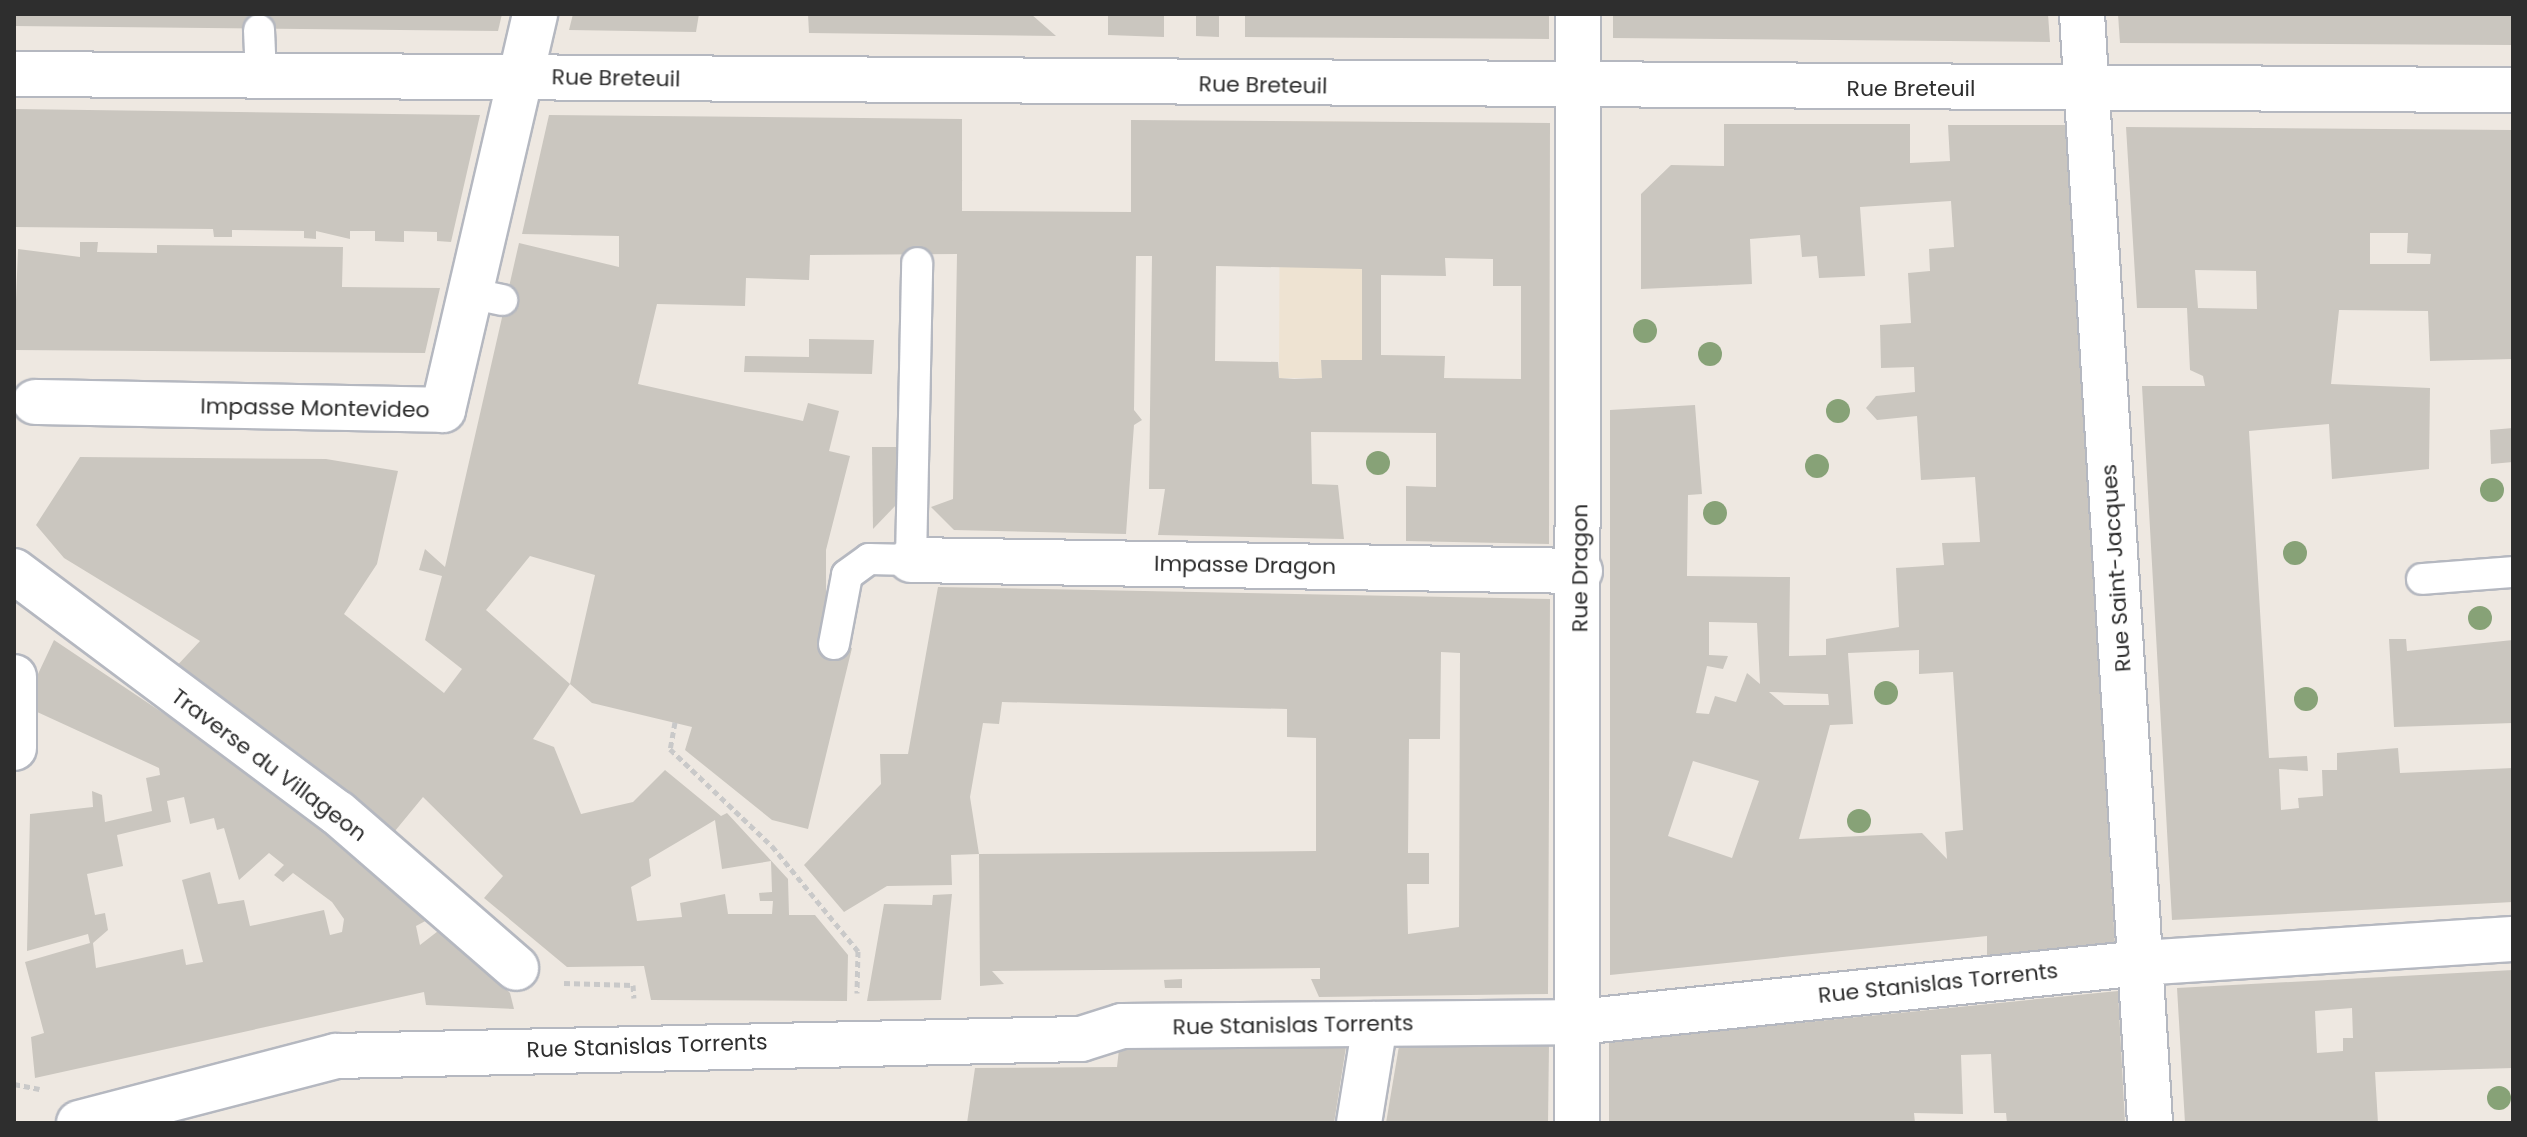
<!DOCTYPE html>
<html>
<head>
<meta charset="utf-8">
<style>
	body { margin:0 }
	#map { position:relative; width:2527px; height:1137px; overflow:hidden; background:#eee8e1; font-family:Poppins,sans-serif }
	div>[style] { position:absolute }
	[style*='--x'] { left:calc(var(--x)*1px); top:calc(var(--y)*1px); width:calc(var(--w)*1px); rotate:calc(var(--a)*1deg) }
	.education>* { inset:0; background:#eee3d2 }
	.building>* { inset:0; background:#cac6bf }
	.path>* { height:5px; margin-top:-2.5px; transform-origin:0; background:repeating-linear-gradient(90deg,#c9c9c9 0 6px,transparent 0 10px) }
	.roads { filter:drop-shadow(2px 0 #b5b8c0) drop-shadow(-2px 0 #b5b8c0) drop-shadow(0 2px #b5b8c0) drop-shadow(0 -2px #b5b8c0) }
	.service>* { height:30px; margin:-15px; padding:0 15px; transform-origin:15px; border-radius:15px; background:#fff }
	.minor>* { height:44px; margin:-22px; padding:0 22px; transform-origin:22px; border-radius:22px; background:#fff }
	.tertiary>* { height:44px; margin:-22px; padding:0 22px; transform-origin:22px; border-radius:22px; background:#fff }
	.trees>* { width:24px; height:24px; margin:-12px; border-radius:50%; background:#87a277 }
	span { translate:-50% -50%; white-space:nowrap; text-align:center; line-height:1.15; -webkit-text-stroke:7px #fff; paint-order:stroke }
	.street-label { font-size:22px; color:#2e2e2e }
	.frame { position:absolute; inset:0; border:16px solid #2e2e2e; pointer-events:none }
</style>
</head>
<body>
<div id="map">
	<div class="education">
		<i style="clip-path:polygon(1280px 121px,1381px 122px,1381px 378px,1279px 378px)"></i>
	</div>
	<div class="building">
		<i style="clip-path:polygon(14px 14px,502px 14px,498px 31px,14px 26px)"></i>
		<i style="clip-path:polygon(573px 14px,699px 14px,696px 32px,569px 30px)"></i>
		<i style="clip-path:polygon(808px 14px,1031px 14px,1056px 36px,809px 33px)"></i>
		<i style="clip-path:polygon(1108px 14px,1164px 14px,1164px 37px,1108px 35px)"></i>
		<i style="clip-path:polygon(1196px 14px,1219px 14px,1219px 37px,1196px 36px)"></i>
		<i style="clip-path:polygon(1245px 14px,1549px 14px,1549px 39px,1245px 37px)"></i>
		<i style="clip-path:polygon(1613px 14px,2048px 14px,2050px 42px,1613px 38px)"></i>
		<i style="clip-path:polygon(2118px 14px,2513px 14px,2513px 45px,2120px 43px)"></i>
		<i style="clip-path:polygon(14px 109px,393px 114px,480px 115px,451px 242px,437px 241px,437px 232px,404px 231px,404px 242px,375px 241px,375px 231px,350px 231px,350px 239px,316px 231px,316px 239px,304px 238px,304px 231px,232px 230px,232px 237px,214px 237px,213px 229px,14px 227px)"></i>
		<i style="clip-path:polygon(evenodd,549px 115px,962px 119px,962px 211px,1131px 212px,1131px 120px,1550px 123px,1549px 544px,1406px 541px,1406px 486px,1436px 487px,1436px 433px,1311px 432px,1312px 484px,1338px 485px,1344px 539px,1158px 535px,1165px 489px,1149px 489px,1152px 256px,1136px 256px,1134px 410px,1142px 420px,1134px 425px,1126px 534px,954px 530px,931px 507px,953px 499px,957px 254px,810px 255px,809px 280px,746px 278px,745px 306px,657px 304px,638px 384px,803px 421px,808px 403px,839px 411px,829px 451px,850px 456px,826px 550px,826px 641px,852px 648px,808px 829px,772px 820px,685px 750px,692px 727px,592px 703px,570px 684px,595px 575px,530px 556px,486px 610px,570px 684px,533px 739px,554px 747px,581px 814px,633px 802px,665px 770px,721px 816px,727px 813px,788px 879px,789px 915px,815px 915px,848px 955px,847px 1001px,651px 1000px,644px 966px,567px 967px,484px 898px,503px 876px,423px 797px,390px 837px,173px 670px,200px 641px,64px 558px,36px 525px,80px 457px,326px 459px,398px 471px,377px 564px,344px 614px,444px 693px,462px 669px,425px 640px,442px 576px,419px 570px,425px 549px,445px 567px,519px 243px,619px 267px,619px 236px,522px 234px,549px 115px,1445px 258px,1493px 259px,1493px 286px,1521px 286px,1521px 379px,1444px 378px,1445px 356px,1381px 355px,1381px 275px,1446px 276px,1445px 258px,549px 115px,1216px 266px,1362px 269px,1362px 360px,1321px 360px,1322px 378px,1294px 379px,1279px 378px,1278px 362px,1215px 361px,1216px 266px,549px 115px,715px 820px,722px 869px,771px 861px,772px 892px,759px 893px,760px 901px,773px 901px,772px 914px,728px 914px,725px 894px,680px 903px,682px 917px,637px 921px,631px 887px,651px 876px,649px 859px,715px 820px)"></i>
		<i style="clip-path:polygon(evenodd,1724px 124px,1910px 124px,1910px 163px,1950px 161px,1948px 125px,2067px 125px,2115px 945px,1987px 956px,1987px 936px,1610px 975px,1610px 410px,1695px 405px,1702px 494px,1688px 495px,1687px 576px,1790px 577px,1789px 656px,1826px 655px,1826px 639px,1899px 627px,1896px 568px,1944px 565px,1942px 543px,1980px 542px,1975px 477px,1921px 480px,1917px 416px,1877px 420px,1866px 408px,1876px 396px,1915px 392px,1914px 367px,1881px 368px,1880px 325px,1911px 323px,1908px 273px,1930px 271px,1929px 249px,1954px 247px,1951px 201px,1860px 207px,1865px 276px,1819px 278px,1817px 256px,1802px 257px,1800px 235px,1750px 239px,1752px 284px,1641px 289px,1641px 194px,1671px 165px,1724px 166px,1724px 124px,1709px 622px,1757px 623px,1760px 684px,1747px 673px,1736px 702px,1715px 696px,1709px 714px,1696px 713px,1707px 666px,1723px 669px,1728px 656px,1709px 655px,1709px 622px,1724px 124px,1919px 650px,1919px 674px,1953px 672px,1963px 830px,1945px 832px,1947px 859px,1922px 833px,1799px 839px,1830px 725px,1853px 724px,1848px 653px,1919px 650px,1724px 124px,1769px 692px,1828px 694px,1829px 705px,1784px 705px,1769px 692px,1724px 124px,1693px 761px,1759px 781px,1732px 858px,1668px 836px,1693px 761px)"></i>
		<i style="clip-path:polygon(evenodd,2126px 127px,2513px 130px,2513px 359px,2430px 361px,2428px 311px,2339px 310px,2331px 384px,2430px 388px,2429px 469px,2332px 479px,2329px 424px,2249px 431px,2269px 758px,2307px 756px,2308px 771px,2279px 769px,2281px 810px,2299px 808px,2298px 798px,2323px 796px,2322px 770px,2337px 770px,2337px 753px,2398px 748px,2400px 773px,2513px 768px,2513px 902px,2172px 920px,2142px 386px,2205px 386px,2203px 376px,2190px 370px,2187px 308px,2137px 308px,2126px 127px,2370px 233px,2408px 233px,2407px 253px,2431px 254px,2430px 264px,2370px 264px,2370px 233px,2126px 127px,2195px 270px,2256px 271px,2257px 309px,2198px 308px,2195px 270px)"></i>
		<i style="clip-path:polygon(80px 242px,98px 242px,97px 252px,157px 253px,157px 245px,343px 247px,342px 287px,440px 288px,425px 353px,14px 350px,18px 249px,80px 257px)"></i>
		<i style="clip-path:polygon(809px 339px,874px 340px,872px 374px,744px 372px,745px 356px,809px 357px)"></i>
		<i style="clip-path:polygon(2513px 428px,2513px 462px,2491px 464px,2490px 430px)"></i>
		<i style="clip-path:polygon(872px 447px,897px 447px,896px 505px,873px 529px)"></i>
		<i style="clip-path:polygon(evenodd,938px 587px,1550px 599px,1548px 994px,1319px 997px,1311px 979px,1320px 979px,1320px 968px,992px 971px,1004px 984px,980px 986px,979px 854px,1316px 851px,1316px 738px,1287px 737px,1287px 709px,1002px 702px,999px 724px,983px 723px,970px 797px,979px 854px,951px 855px,952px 885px,887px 886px,844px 912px,804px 865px,881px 784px,880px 754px,908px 754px,938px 587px,1441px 652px,1460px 653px,1459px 927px,1408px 934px,1407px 884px,1429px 884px,1429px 853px,1408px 853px,1409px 739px,1440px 739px,1441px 652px)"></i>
		<i style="clip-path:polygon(2389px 639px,2406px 639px,2407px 651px,2513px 640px,2513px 723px,2394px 727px)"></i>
		<i style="clip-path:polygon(evenodd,54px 640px,269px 784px,431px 918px,416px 926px,420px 945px,442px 928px,510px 993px,514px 1009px,426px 1005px,424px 992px,35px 1078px,31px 1037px,44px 1033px,25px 962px,90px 943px,88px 934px,27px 951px,30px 814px,93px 807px,92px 791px,102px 795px,105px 822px,152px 811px,146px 778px,160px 775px,159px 768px,35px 711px,38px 674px,54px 640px,184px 797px,190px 824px,214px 818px,217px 830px,224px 828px,239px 880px,269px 853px,284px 865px,274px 875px,283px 882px,293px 873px,332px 902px,344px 919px,342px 932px,330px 935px,324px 910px,250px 926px,244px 900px,218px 904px,210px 872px,182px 880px,203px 962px,186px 965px,183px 949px,96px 968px,93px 943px,108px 930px,105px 913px,95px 915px,87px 874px,123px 866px,117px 835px,171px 822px,167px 801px,184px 797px)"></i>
		<i style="clip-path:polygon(952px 894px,941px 1000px,867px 1001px,884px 904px,932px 905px,933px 895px)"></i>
		<i style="clip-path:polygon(evenodd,2513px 970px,2513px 1068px,2375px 1072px,2378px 1123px,2185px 1123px,2177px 988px,2513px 970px,2352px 1008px,2353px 1038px,2343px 1038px,2343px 1051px,2317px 1053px,2315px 1011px,2352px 1008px)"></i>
		<i style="clip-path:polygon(1182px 979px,1182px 988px,1165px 988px,1164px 980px)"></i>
		<i style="clip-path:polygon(2118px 991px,2125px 1123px,2007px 1123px,2006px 1113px,1994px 1113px,1991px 1054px,1961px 1055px,1963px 1114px,1914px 1113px,1915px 1123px,1609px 1123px,1609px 1042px)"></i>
		<i style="clip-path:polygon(1549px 1045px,1548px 1123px,1386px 1123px,1399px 1046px)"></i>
		<i style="clip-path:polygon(1346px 1047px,1334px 1123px,967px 1123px,975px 1068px,1117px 1067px,1119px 1049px)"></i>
	</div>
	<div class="path">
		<i style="--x:675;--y:722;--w:27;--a:100"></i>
		<i style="--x:670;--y:749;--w:141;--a:43.6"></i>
		<i style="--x:772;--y:846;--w:136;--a:50.7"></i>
		<i style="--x:858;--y:951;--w:42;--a:91.4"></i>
		<i style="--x:564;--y:983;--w:69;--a:1.7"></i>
		<i style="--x:633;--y:985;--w:13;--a:86"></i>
		<i style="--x:14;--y:1084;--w:26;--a:11"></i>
	</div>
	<div class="roads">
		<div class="service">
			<i style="--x:259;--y:30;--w:46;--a:87.5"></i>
			<i style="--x:469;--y:293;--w:34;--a:12"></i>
			<i style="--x:2422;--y:579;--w:91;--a:-4.4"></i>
			<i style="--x:834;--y:644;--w:70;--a:-79.3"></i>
			<i style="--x:847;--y:575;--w:27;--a:-36"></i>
			<i style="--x:869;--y:559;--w:42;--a:1.4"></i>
			<i style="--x:911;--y:560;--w:297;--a:-88.8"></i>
		</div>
		<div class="minor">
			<i style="--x:2082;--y:14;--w:1111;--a:86.49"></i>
			<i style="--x:35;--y:402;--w:408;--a:1.1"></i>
			<i style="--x:443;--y:410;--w:407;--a:-76.9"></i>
			<i style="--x:911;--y:560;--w:669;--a:0.94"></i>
			<i style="--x:14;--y:571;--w:404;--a:36.8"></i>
			<i style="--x:338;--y:813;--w:236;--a:41"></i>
			<i style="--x:14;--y:677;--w:71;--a:90"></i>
			<i style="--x:79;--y:1123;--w:266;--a:-14.6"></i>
			<i style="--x:336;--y:1056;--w:745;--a:-1.31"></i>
			<i style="--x:1081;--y:1039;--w:43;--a:-17.6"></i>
			<i style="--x:1122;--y:1026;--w:456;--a:-0.5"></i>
			<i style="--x:1578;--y:1022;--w:566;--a:-5.98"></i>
			<i style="--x:2141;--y:963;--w:373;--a:-3.7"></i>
			<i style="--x:1359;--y:1123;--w:100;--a:-80.8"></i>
			<i style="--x:1577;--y:1123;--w:1109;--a:-89.95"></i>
		</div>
		<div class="tertiary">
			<i style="--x:14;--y:74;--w:2499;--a:0.37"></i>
		</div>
	</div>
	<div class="trees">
		<i style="left:1645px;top:331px"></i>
		<i style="left:1710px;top:354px"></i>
		<i style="left:1838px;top:411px"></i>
		<i style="left:1378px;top:463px"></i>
		<i style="left:1817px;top:466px"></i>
		<i style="left:2492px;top:490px"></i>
		<i style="left:1715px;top:513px"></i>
		<i style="left:2295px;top:553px"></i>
		<i style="left:2480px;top:618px"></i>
		<i style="left:1886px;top:693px"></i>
		<i style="left:2306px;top:699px"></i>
		<i style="left:1859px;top:821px"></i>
		<i style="left:2499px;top:1098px"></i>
	</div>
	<div class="street-label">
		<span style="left:616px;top:78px;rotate:1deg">Rue Breteuil</span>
		<span style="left:1263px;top:85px;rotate:1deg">Rue Breteuil</span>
		<span style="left:1911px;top:89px">Rue Breteuil</span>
		<span style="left:315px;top:408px;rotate:1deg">Impasse Montevideo</span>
		<span style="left:1245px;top:565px;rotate:1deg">Impasse Dragon</span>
		<span style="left:1580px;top:568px;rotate:-90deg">Rue Dragon</span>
		<span style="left:2116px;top:568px;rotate:-94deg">Rue Saint-Jacques</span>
		<span style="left:269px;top:765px;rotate:37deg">Traverse du Villageon</span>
		<span style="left:1938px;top:983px;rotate:-6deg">Rue Stanislas Torrents</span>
		<span style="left:1293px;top:1025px;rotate:-1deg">Rue Stanislas Torrents</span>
		<span style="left:647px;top:1046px;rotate:-2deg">Rue Stanislas Torrents</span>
	</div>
	<div class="frame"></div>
</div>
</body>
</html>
